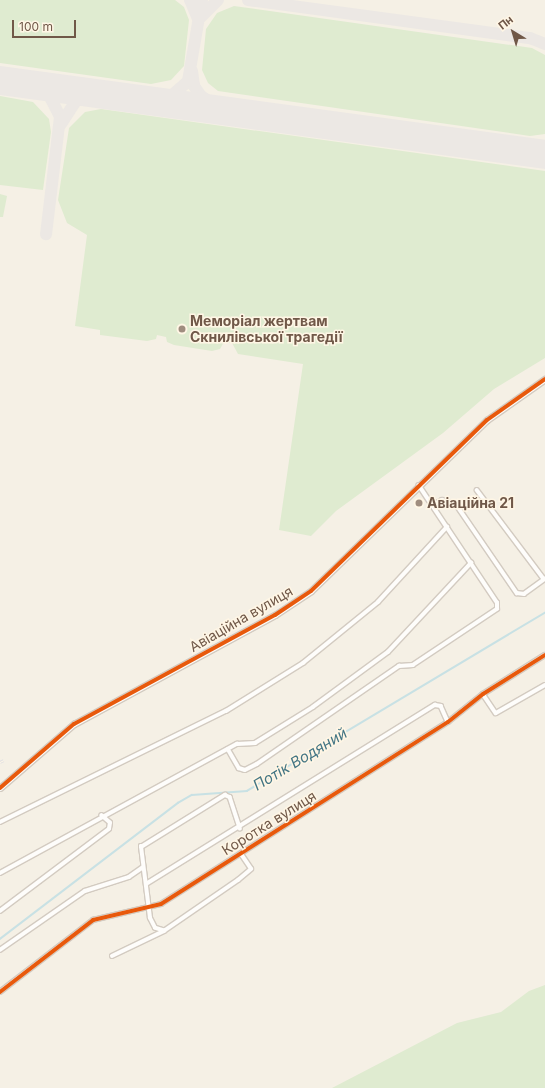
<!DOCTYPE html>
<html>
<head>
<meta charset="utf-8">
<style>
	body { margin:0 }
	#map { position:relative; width:545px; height:1088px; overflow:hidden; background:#f5f0e5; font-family:Inter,sans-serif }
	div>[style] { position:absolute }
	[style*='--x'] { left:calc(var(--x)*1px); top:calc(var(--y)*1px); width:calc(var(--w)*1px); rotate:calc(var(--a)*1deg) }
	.green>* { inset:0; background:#dfebd0 }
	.stream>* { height:1.5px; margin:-0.75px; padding:0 0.75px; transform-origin:0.75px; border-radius:0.75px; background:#c8e1e4 }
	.taxiway>* { height:12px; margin:-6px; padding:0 6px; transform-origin:6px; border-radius:6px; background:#ece8e4 }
	.runway>* { height:29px; margin:-14.5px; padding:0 14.5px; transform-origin:14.5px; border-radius:14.5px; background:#ece8e4 }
	.roads { filter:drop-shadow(1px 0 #d3cbc1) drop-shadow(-1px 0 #d3cbc1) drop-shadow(0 1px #d3cbc1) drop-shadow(0 -1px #d3cbc1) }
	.minor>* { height:3.5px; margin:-1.75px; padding:0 1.75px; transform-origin:1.75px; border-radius:1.75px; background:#fefdfb }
	.tertiary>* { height:4.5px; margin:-2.25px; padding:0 2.25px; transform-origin:2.25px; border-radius:2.25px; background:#fefdfb }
	.rail>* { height:3px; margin-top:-1.5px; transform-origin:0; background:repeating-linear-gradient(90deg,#fff6e5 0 4.5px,#e3e1e2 0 9px); box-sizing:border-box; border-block:1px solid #e3e1e2 }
	.cycleway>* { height:4px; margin:-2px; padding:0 2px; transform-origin:2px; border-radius:2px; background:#e8590c }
	.dots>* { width:11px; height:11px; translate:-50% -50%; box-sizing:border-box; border:2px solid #fff6e5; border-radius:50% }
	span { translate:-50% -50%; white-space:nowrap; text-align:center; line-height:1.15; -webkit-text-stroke:3px #fff6e5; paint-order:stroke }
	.poi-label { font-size:14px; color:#705848; font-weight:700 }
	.left { translate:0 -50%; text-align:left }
	.street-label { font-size:14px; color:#705848 }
	.water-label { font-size:15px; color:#437584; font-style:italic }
	.north { position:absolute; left:493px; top:12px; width:40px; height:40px; -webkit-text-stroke:3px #fff6e5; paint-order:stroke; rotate:322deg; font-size:11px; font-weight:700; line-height:16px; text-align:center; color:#705848 }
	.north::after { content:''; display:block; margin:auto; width:14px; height:18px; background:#705848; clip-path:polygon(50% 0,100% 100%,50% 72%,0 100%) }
	.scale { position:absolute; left:12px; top:20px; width:64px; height:18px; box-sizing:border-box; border:2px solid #705848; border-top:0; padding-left:5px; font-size:12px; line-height:14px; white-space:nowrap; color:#705848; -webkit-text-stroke:3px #fff6e5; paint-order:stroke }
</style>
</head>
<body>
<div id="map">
	<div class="green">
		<i style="clip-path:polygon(0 0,175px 0,184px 7px,189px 20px,184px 66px,171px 80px,151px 84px,0 63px)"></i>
		<i style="clip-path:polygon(234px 6px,532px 48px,545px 55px,545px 134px,530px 136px,218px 91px,208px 83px,202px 70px,206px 29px,217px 13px)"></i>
		<i style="clip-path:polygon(0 96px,33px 102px,49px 119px,51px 132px,43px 190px,0 185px)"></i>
		<i style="clip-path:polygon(101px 109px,545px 171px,545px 358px,494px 389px,443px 433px,336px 511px,311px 536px,279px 530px,303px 364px,238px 354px,232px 343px,224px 342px,220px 349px,212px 351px,174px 345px,167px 342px,166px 337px,157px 335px,156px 339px,147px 341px,100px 335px,100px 330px,75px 326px,87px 235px,67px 223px,58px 200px,69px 128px,85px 112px)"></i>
		<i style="clip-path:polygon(0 194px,7px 196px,3px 217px,0 217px)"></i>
		<i style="clip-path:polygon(545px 985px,545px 1088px,332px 1088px,457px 1023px,501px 1012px,529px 991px)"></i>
	</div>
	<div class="stream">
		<i style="--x:0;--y:939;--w:224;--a:-37.4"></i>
		<i style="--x:178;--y:803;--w:16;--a:-30"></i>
		<i style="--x:192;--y:795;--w:55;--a:-4.2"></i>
		<i style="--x:247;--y:791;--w:347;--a:-30.9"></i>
	</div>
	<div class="taxiway">
		<i style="--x:190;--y:0;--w:21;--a:67"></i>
		<i style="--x:248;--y:0;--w:285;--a:7.7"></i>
		<i style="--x:530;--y:38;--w:16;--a:22"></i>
		<i style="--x:201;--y:17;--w:24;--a:-45"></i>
		<i style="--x:192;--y:71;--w:15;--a:82"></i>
		<i style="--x:194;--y:86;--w:12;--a:55"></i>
		<i style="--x:201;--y:96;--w:25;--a:34"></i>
		<i style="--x:25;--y:83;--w:27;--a:27"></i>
		<i style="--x:49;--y:95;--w:25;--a:63"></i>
		<i style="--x:60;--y:117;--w:118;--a:96.8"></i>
		<i style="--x:148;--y:100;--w:23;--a:-10"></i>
		<i style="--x:171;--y:96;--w:23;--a:-41"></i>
		<i style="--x:188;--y:81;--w:82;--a:-80.2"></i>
		<i style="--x:61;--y:124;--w:27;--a:-57"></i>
		<i style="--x:76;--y:101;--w:26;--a:-18"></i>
		<i style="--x:534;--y:152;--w:11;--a:0"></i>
	</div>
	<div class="runway">
		<i style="--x:0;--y:80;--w:550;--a:7.73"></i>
	</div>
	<div class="roads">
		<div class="minor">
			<i style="--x:477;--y:490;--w:111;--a:53"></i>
			<i style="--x:433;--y:505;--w:10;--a:-29"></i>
			<i style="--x:442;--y:500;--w:15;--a:16"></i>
			<i style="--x:456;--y:504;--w:108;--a:55.6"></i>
			<i style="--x:517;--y:593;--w:7;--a:8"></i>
			<i style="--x:524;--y:594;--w:26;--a:-36"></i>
			<i style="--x:483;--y:694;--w:23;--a:56"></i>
			<i style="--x:496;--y:713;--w:56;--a:-29.7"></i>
			<i style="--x:228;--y:749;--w:22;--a:60"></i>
			<i style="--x:239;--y:768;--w:6;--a:18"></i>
			<i style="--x:245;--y:770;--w:13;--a:-27"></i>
			<i style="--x:257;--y:764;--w:173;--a:-34.6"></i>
			<i style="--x:399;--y:666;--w:14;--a:-4"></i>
			<i style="--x:413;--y:665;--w:101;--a:-33.7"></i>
			<i style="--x:497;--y:609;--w:6;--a:-90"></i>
			<i style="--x:497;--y:603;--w:141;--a:-123.7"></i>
			<i style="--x:0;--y:822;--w:252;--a:-26.2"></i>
			<i style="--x:226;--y:711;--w:91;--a:-31.9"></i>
			<i style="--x:303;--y:663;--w:97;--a:-39.1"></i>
			<i style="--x:378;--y:602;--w:102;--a:-47.4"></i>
			<i style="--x:0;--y:873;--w:270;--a:-28.6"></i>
			<i style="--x:237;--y:744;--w:18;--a:-3"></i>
			<i style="--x:255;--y:743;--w:68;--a:-31.8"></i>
			<i style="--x:313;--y:707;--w:93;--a:-36.3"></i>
			<i style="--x:388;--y:652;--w:122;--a:-47"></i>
			<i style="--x:146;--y:884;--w:340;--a:-31.8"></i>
			<i style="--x:435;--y:705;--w:6;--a:9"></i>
			<i style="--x:441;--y:706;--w:17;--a:66"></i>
			<i style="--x:0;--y:911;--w:136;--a:-37"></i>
			<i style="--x:109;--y:829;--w:6;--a:-81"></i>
			<i style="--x:110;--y:823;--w:11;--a:-139"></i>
			<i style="--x:164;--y:931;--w:9;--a:-162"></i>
			<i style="--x:155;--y:928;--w:11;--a:-117"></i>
			<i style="--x:150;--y:918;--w:72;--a:-97.2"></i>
			<i style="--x:141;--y:847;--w:99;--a:-31.8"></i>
			<i style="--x:225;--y:795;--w:5;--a:22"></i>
			<i style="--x:230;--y:797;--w:33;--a:72"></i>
			<i style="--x:0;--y:950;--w:103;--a:-34.8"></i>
			<i style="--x:85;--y:891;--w:46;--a:-17.7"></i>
			<i style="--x:129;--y:877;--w:16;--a:-35"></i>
			<i style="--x:112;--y:956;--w:58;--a:-25.7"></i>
			<i style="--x:164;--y:931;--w:90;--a:-34.6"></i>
			<i style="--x:238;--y:880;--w:17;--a:-40"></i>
			<i style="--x:251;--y:869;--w:18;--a:-124"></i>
			<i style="--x:0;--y:992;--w:118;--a:-37.7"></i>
			<i style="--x:93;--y:920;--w:70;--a:-13.2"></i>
			<i style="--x:161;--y:904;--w:340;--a:-32.4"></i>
			<i style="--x:448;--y:722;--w:45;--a:-38.7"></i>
			<i style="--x:483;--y:694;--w:73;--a:-32.2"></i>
		</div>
		<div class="tertiary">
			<i style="--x:0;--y:788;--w:98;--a:-40.9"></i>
			<i style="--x:74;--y:724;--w:229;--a:-28.5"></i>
			<i style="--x:275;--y:615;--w:43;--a:-33.7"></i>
			<i style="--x:311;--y:591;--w:245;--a:-44.2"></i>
			<i style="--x:487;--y:420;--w:71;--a:-35.3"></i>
		</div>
	</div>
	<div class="rail">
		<i style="--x:0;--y:762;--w:4;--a:-27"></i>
	</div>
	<div class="cycleway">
		<i style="--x:0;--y:788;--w:98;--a:-40.9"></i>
		<i style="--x:74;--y:724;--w:229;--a:-28.5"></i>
		<i style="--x:275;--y:615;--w:43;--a:-33.7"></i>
		<i style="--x:311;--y:591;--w:245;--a:-44.2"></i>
		<i style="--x:487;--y:420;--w:71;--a:-35.3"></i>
		<i style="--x:0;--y:992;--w:118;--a:-37.7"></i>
		<i style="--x:93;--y:920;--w:70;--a:-13.2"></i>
		<i style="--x:161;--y:904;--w:340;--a:-32.4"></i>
		<i style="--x:448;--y:722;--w:45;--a:-38.7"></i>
		<i style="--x:483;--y:694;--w:73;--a:-32.2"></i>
	</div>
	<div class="dots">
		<i style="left:182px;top:329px;background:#9f8d7f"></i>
		<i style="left:419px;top:503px;background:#9f8d7f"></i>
	</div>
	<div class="poi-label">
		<span class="left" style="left:190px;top:329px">Меморіал жертвам<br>Скнилівської трагедії</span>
		<span class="left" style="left:427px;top:503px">Авіаційна 21</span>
	</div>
	<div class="street-label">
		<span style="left:241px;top:619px;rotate:-30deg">Авіаційна вулиця</span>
		<span style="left:269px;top:823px;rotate:-32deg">Коротка вулиця</span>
	</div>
	<div class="water-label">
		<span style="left:300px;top:759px;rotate:-31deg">Потік Водяний</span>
	</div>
	<div class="north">Пн</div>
	<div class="scale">100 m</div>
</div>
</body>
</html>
